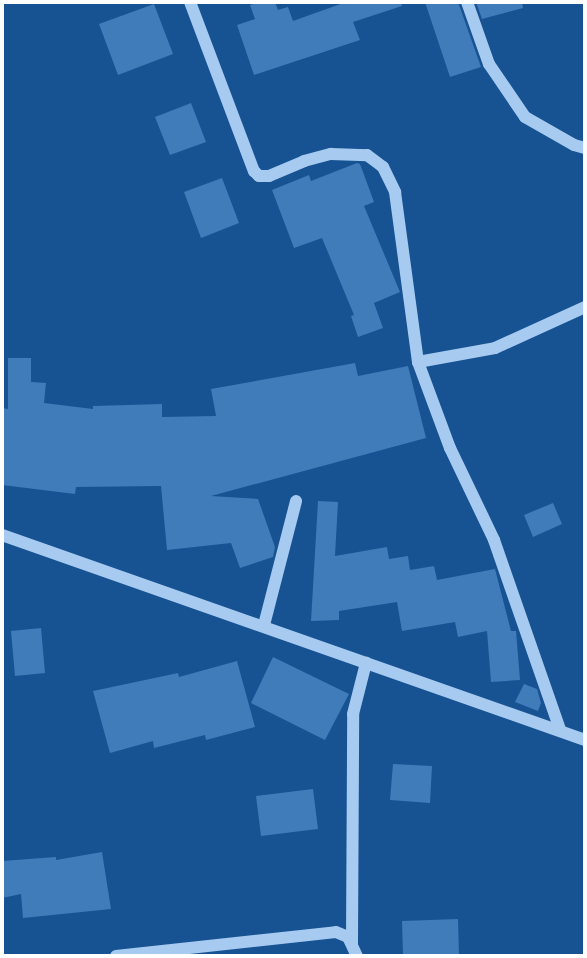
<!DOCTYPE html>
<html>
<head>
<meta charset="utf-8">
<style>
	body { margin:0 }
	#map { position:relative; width:587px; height:958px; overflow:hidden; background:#175293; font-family:"Fira Sans",sans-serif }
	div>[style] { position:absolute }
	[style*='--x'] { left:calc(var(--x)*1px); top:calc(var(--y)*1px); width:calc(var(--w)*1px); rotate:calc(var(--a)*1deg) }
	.building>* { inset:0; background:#407bba }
	.minor>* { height:12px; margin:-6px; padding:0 6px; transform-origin:6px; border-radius:6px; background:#a7cbf0 }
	span { translate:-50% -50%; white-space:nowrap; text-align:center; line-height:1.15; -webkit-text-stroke:5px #175293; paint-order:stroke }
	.frame { position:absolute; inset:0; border:4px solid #fff; pointer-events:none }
</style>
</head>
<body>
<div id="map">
	<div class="building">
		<i style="clip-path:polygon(261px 2px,275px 2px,278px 10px,288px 7px,293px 21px,346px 2px,401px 2px,402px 6px,353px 22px,360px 40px,254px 75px,237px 25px,255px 19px,250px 5px)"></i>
		<i style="clip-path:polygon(425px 2px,458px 2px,481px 67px,450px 77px)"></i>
		<i style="clip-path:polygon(476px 2px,522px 2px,523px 8px,482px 19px)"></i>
		<i style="clip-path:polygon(154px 4px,173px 54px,118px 75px,99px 24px)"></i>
		<i style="clip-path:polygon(191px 103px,206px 142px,170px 155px,155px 117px)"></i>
		<i style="clip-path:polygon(357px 163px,360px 164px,374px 202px,364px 206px,400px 292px,374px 303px,383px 328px,358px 337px,351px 316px,354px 315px,322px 238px,294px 248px,272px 190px,309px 175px,311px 181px)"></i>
		<i style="clip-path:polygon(222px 178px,239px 223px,201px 238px,184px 192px)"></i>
		<i style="clip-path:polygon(8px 358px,31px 358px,31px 382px,46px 383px,44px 403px,93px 409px,93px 406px,162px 404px,162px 417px,216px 416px,211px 389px,355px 363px,358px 376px,408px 366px,426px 438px,211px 496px,258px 499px,275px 547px,273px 557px,240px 568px,231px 543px,167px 550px,161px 486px,76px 487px,75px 494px,2px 485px,2px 408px,8px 409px)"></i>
		<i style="clip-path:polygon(318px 501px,338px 502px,335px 556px,387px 547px,389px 559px,408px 556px,410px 570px,434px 566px,437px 580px,495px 569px,511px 631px,516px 631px,520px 680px,491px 682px,487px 631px,458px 637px,455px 622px,402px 631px,397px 602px,339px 611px,339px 620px,311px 621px)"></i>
		<i style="clip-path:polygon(553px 503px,562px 524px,533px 537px,524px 515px)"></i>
		<i style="clip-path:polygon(41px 628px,45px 673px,15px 676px,11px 631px)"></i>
		<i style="clip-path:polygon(273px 657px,349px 694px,325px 740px,251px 703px)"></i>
		<i style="clip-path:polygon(237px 661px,255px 727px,206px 740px,205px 735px,154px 748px,153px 741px,110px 753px,93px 691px,178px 673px,179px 677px)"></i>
		<i style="clip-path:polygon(524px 684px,537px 689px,541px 703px,538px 711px,515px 702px)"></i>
		<i style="clip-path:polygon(393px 764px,432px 766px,430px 803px,390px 800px)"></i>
		<i style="clip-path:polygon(313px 789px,318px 829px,261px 836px,256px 796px)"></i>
		<i style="clip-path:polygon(102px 852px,111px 909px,23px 918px,21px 894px,2px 898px,2px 861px,56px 857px,56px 860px)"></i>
		<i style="clip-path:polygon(458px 919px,459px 956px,403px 956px,402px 921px)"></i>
	</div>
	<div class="minor">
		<i style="--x:190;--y:2;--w:181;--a:69.3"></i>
		<i style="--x:254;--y:171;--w:7;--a:45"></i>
		<i style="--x:259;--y:176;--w:10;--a:0"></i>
		<i style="--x:269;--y:176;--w:38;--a:-23"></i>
		<i style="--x:304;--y:161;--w:28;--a:-15"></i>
		<i style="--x:331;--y:154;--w:36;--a:2"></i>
		<i style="--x:367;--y:155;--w:20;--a:37"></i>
		<i style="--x:383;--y:167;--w:28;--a:64"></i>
		<i style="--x:395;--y:192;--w:172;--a:82.3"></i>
		<i style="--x:418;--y:362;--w:92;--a:69.6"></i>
		<i style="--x:450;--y:448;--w:102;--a:64.4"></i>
		<i style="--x:494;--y:540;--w:201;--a:70.8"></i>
		<i style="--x:467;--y:2;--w:66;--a:70.5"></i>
		<i style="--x:489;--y:64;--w:64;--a:55.8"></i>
		<i style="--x:525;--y:117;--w:56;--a:29.7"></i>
		<i style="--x:574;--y:145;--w:11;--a:15"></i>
		<i style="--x:418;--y:362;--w:78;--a:-10.3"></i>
		<i style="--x:495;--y:348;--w:99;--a:-24.5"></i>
		<i style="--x:2;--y:535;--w:618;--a:19.37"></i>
		<i style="--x:264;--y:625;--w:128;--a:-75.5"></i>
		<i style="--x:352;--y:943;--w:229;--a:-89.7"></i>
		<i style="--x:353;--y:714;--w:53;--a:-75.7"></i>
		<i style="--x:116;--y:956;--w:221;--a:-6.2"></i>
		<i style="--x:336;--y:932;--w:13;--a:23"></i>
		<i style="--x:348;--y:937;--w:21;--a:65"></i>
	</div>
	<div class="frame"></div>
</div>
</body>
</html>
